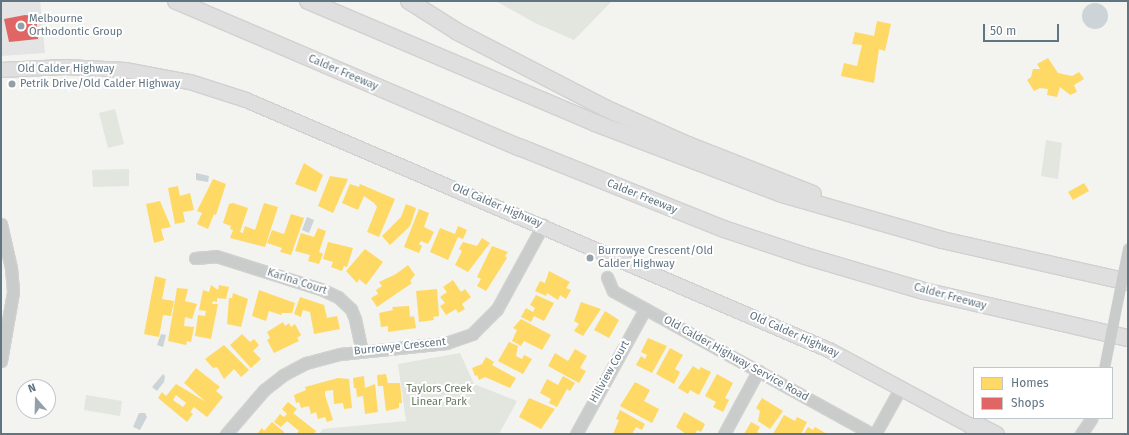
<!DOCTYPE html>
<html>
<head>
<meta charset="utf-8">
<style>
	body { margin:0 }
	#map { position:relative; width:1129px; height:435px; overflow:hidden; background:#f3f3f0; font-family:"Fira Sans",sans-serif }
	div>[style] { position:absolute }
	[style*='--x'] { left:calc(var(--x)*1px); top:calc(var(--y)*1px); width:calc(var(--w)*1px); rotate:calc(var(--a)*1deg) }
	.built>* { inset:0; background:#e3e4e3 }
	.green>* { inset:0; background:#e2e6de }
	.water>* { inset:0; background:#ccd4d7 }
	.round { border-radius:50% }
	.homes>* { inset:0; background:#ffd966 }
	.shops>* { inset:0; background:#e06666 }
	.roads { filter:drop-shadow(1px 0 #d0d1d0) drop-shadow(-1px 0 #d0d1d0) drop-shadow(0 1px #d0d1d0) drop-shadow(0 -1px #d0d1d0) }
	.minor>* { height:11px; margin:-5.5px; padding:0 5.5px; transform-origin:5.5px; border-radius:5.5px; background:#cacccc }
	.major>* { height:14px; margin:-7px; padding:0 7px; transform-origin:7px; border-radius:7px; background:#dfdfe0 }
	.highway>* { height:16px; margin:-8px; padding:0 8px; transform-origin:8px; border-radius:8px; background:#dfdfe0 }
	.minor-bridge>* { height:11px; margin:-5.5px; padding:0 5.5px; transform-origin:5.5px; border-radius:5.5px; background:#cacccc }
	.dots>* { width:11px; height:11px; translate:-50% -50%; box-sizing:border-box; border:2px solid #fff; border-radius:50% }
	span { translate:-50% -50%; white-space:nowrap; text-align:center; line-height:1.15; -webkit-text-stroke:4px #fff; paint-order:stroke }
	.poi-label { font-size:11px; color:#617482 }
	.left { translate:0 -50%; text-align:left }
	.street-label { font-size:11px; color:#617482 }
	.park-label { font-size:11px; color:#667960 }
	.frame { position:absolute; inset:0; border:2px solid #617482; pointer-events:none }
	.legend { position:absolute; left:973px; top:367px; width:140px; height:52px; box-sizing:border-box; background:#fff; border:1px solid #c0c7cd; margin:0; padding:5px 7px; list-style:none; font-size:12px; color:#617482 }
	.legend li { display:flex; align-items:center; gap:8px; height:20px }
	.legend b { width:20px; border:1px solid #c0c7cd }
	.north { position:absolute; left:16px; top:379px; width:40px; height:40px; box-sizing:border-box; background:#fff; border:1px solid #c0c7cd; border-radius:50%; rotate:340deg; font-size:11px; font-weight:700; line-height:16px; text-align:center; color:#617482 }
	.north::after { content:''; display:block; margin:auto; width:14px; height:18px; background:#94a0a8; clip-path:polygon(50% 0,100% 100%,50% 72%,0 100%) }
	.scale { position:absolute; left:983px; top:24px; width:76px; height:18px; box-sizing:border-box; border:2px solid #617482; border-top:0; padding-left:5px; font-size:12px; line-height:14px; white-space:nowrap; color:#617482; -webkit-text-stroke:3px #fff; paint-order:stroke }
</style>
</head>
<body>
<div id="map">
	<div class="built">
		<i style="clip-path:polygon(1px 1px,40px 1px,45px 53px,1px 56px)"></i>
	</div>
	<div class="green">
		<i style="clip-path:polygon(496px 1px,612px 1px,574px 40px,535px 23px)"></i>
		<i style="clip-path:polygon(115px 109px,124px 144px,108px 148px,99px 113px)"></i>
		<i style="clip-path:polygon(1046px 140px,1062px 143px,1058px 179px,1041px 176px)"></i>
		<i style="clip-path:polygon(129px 169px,129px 186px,93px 187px,92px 170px)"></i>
		<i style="clip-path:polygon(460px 353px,474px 384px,517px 401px,499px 434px,319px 434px,323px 429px,406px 421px,398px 364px)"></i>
		<i style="clip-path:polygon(86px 395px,122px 401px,120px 416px,84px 410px)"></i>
	</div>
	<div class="water">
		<i class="round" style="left:1082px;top:3px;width:26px;height:26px"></i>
		<i style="clip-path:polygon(196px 173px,209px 176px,208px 182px,196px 180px)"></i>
		<i style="clip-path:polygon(307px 217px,314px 220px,309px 233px,302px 230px)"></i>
		<i style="clip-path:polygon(161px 334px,166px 335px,163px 347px,157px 345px)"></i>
		<i style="clip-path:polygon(163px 374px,165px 376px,164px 382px,157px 391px,152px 387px)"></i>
		<i style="clip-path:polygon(139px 413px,145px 413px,147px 417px,140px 430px,133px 427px)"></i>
	</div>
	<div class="homes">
		<i style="clip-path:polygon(877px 21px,891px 24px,885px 51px,879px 49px,874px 83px,841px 76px,844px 63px,857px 66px,862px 45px,852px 44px,855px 32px,874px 36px)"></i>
		<i style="clip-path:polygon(1048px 58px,1058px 73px,1072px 76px,1079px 72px,1084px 79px,1074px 85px,1077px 92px,1070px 95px,1060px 87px,1057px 97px,1047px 95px,1048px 89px,1040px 88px,1034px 91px,1027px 80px,1031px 77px,1033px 69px,1040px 69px,1037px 64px)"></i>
		<i style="clip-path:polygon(304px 163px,323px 175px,316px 192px,295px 184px)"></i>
		<i style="clip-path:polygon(330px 176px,348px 179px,333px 213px,318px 206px)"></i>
		<i style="clip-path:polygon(213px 179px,226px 184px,216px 215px,214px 214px,208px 229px,197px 224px,202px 213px,197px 211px)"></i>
		<i style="clip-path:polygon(1084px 183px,1089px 191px,1073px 200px,1068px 192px)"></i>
		<i style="clip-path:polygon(350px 184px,359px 187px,360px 184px,395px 199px,379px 237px,367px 232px,377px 207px,374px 203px,364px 196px,358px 210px,342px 203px)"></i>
		<i style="clip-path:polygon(178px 186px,180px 196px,190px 193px,194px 210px,183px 212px,185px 222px,175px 224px,168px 188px)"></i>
		<i style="clip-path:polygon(160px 201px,171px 227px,161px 229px,164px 240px,154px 243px,146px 204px)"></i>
		<i style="clip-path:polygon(233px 203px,248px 208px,240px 232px,243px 233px,245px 226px,255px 230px,264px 203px,278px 207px,265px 247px,230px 238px,233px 230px,230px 229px,231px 226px,223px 223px,229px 204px)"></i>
		<i style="clip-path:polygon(406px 204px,416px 208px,410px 226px,390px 245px,382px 236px,401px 217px)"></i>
		<i style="clip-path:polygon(419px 209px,429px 213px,424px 227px,434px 232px,428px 244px,421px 241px,419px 244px,422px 246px,419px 253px,404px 247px)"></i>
		<i style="clip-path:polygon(291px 214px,304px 218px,291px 255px,280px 252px,282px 248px,267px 243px,272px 230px,284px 234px)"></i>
		<i style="clip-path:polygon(458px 226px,467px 230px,463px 239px,458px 237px,448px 260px,430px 252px,440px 228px,455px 234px)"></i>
		<i style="clip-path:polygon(318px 228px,326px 231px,319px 252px,323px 254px,319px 264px,308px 261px,310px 255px,295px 251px,301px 233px,314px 237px)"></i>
		<i style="clip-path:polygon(482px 238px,490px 243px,468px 272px,455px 265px,462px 251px,459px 249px,463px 242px,477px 246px)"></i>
		<i style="clip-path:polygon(328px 242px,353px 248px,347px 267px,344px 266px,342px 271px,331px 267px,333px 262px,323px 259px)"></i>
		<i style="clip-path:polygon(492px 246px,508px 252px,505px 256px,507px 258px,486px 291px,477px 286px,481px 279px,477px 277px)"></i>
		<i style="clip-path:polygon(365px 249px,383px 262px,366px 285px,359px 279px,357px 283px,346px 271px)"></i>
		<i style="clip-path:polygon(408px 265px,415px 275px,410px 281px,412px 283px,377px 307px,371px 298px,378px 294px,376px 290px,382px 286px,379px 282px,396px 274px)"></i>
		<i style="clip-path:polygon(549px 271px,570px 282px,566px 288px,571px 290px,566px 299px,560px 295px,558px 300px,547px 293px,546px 296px,535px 291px,540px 281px,545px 283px)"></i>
		<i style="clip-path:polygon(155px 276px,166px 279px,162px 299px,174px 301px,171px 316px,163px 315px,159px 337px,144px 334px)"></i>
		<i style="clip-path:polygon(453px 280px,461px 292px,465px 289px,471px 297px,462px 304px,465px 309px,458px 313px,456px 309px,446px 315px,440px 306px,445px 303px,440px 297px,447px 292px,443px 287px)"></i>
		<i style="clip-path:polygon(211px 285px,218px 290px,219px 285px,229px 287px,226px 299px,217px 298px,217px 302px,213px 301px,212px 304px,218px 304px,211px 339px,195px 336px,198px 315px,205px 316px,206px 311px,199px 310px,203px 290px,209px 292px)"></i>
		<i style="clip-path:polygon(177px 288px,188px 289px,185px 301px,197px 304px,192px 319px,185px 317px,184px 326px,194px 327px,191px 342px,187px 341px,186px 345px,168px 341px)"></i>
		<i style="clip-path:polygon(437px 289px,439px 316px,433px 317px,434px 320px,419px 322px,416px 291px)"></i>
		<i style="clip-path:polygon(259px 290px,295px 303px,292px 313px,282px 313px,281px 315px,269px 311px,266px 321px,252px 316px)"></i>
		<i style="clip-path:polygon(233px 293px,248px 299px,241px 327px,227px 324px,229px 298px,232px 298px)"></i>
		<i style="clip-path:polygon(536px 295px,554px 303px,544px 321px,534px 316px,531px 322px,521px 317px,526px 308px,533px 312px,535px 308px,530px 305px)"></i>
		<i style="clip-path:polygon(300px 297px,324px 305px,327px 318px,337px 316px,340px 329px,314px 334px,310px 312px,303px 310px,301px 317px,294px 314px)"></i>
		<i style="clip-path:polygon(581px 302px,601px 309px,583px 336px,574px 331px,579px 324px,574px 321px)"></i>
		<i style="clip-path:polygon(409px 306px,410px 317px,414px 316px,416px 328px,388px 332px,388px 326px,381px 327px,379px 313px,393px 310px,392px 307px)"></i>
		<i style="clip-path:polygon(605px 311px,619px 320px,609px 338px,594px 330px)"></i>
		<i style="clip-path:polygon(521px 319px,551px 335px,542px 350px,524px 341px,521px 346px,512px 341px,517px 330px,513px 328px)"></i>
		<i style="clip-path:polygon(283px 322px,285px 326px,289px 323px,291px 327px,295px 324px,301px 335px,297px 338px,299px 341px,274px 353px,267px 340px,270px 338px,267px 332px)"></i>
		<i style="clip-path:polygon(242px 334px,250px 342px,254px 339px,259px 345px,253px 351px,261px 359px,251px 368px,230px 345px)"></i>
		<i style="clip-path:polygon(648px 338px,667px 346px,652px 373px,636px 365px,641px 356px,645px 359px,647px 355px,641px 352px)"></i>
		<i style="clip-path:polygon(509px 342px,518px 346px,516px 356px,522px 359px,524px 355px,532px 359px,523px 374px,498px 361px)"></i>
		<i style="clip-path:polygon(224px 345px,249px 370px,241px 377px,234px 369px,224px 379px,217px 367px,213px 368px,205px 359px)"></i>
		<i style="clip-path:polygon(670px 348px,683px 355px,675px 369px,680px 372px,674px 384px,656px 374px)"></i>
		<i style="clip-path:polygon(575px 349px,587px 356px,580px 368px,586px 371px,579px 383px,548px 366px,555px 353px,568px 361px)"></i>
		<i style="clip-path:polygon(486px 357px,494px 362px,492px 365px,516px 378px,510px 388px,485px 377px,479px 380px,477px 375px,475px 376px,472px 368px,482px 364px)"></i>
		<i style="clip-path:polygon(693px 366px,699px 370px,701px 367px,711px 372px,699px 395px,690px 390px,688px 394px,678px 388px)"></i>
		<i style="clip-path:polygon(evenodd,196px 368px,220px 387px,216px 391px,223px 397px,207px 417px,194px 407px,190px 412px,193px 414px,187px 422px,158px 398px,162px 392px,166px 396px,176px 384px,206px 402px,184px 383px,196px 368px,176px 395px,186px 403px,183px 407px,173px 400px,176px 395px)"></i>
		<i style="clip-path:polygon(386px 374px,388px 383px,400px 383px,402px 403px,399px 403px,399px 408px,386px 411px,383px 386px,378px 386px,377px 375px)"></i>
		<i style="clip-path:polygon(717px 374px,733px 383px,725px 398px,729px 400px,723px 412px,713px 407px,716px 402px,705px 396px)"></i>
		<i style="clip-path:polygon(364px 376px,365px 388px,375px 384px,378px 412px,365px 414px,363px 396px,357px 397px,356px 388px,354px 388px,353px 378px)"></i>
		<i style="clip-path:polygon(563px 376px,575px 383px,570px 391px,567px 389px,557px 407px,549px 403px,551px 399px,540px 393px,547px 379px,558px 385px)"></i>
		<i style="clip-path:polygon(338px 378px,349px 379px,352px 408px,344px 409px,343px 403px,334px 404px,333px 390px,325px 391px,325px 395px,333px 420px,327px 422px,325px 417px,318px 419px,316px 412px,311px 414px,309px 406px,301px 408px,299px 402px,296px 403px,294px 395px,306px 390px,305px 387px)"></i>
		<i style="clip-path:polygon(635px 382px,650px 390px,644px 401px,659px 409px,652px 423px,620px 406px)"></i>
		<i style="clip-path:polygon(529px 398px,555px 409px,541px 429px,519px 417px)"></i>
		<i style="clip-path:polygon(762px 398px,783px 411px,770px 429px,758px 421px,760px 411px,756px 408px)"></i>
		<i style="clip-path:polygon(288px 402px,297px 409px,293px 413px,316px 431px,314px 434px,296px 434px,299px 431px,287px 421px,281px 427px,274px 422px,280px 414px,284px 417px,287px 414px,282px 409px)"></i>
		<i style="clip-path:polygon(620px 410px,645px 424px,642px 430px,636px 427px,632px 434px,613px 434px,619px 420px,616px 419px)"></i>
		<i style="clip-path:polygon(684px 412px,705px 424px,701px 432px,697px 430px,695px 434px,686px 434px,676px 427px)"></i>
		<i style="clip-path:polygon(784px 415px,795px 421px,797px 417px,807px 422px,801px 434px,773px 434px)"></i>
		<i style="clip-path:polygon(272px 422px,284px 432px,283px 434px,257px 434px,262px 428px,264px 431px)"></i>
		<i style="clip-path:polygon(751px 422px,760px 427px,757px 432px,761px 434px,744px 434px)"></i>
		<i style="clip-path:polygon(808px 427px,813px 430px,815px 427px,827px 434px,804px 434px)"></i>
	</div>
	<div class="shops">
		<i style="clip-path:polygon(25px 15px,36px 16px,38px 39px,9px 42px,4px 19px)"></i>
	</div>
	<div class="roads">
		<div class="minor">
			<i style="--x:1;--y:224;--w:45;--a:77.2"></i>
			<i style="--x:11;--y:268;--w:24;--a:85"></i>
			<i style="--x:13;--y:292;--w:70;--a:99.9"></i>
			<i style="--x:195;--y:258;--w:21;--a:-5"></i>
			<i style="--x:216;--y:256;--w:112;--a:17.6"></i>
			<i style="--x:323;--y:290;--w:17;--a:25"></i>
			<i style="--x:338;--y:297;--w:18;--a:43"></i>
			<i style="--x:351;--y:309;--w:11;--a:68"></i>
			<i style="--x:355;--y:319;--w:33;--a:78"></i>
			<i style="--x:607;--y:277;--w:15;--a:67"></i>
			<i style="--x:613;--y:291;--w:296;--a:28.9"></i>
			<i style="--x:226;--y:434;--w:58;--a:-49.2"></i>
			<i style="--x:264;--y:390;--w:24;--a:-38"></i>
			<i style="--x:283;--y:375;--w:26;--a:-28"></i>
			<i style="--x:306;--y:363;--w:35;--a:-15"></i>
			<i style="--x:340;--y:354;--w:107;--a:-5.9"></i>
			<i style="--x:446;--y:343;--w:28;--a:-19"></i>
			<i style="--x:472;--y:334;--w:35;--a:-45"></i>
			<i style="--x:497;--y:309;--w:96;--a:-61.3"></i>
			<i style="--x:576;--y:434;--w:143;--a:-61.1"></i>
			<i style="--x:724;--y:434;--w:72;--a:-61.6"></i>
			<i style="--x:875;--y:434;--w:54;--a:-61"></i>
			<i style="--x:1081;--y:434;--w:18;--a:-56"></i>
		</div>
		<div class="major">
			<i style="--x:1;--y:70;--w:64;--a:-2.7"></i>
			<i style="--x:65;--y:67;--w:60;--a:2.9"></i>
			<i style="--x:125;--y:70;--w:66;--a:10.5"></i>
			<i style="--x:190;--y:82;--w:59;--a:17.8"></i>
			<i style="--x:246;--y:100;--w:634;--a:23.21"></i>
			<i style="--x:829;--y:350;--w:159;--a:28.2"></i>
			<i style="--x:969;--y:425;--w:13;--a:42"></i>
			<i style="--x:970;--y:425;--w:9;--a:0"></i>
			<i style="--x:979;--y:425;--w:20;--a:27"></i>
		</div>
		<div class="highway">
			<i style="--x:176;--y:1;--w:373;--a:23.1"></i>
			<i style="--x:519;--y:147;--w:221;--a:21.8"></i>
			<i style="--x:724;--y:229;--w:85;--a:18.4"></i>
			<i style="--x:805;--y:256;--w:124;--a:16.4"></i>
			<i style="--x:924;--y:291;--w:209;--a:13"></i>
			<i style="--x:308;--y:1;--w:312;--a:23"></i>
			<i style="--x:595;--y:123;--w:200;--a:20.8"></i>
			<i style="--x:782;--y:194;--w:166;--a:16"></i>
			<i style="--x:942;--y:240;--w:191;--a:12.7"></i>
			<i style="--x:409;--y:1;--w:58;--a:32.3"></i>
			<i style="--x:458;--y:32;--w:165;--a:27.3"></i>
			<i style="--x:605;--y:108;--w:91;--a:24"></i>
			<i style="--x:688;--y:145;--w:134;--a:21.4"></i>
		</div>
	</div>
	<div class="minor-bridge">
		<i style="--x:1104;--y:368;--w:122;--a:-78.7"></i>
	</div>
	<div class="dots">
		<i style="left:21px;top:26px;background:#94a0a8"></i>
		<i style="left:12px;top:84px;background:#94a0a8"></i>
		<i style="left:590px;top:258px;background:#94a0a8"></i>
	</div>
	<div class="poi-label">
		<span class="left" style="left:29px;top:26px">Melbourne<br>Orthodontic Group</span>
		<span class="left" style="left:20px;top:84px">Petrik Drive/Old Calder Highway</span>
		<span class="left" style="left:598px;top:258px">Burrowye Crescent/Old<br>Calder Highway</span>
	</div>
	<div class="street-label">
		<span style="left:66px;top:69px">Old Calder Highway</span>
		<span style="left:343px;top:73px;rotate:23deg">Calder Freeway</span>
		<span style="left:642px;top:197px;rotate:22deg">Calder Freeway</span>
		<span style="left:497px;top:206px;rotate:23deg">Old Calder Highway</span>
		<span style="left:297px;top:282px;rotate:18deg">Karina Court</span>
		<span style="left:950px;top:297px;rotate:15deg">Calder Freeway</span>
		<span style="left:794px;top:335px;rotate:24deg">Old Calder Highway</span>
		<span style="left:400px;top:347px;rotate:-6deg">Burrowye Crescent</span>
		<span style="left:736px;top:359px;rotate:29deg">Old Calder Highway Service Road</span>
		<span style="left:610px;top:372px;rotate:-61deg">Hillview Court</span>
	</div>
	<div class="park-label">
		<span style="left:439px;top:396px">Taylors Creek<br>Linear Park</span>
	</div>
	<div class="frame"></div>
	<ul class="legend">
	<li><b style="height:11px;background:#ffd966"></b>Homes</li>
	<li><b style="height:11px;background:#e06666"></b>Shops</li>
	</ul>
	<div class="north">N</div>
	<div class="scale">50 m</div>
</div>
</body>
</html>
